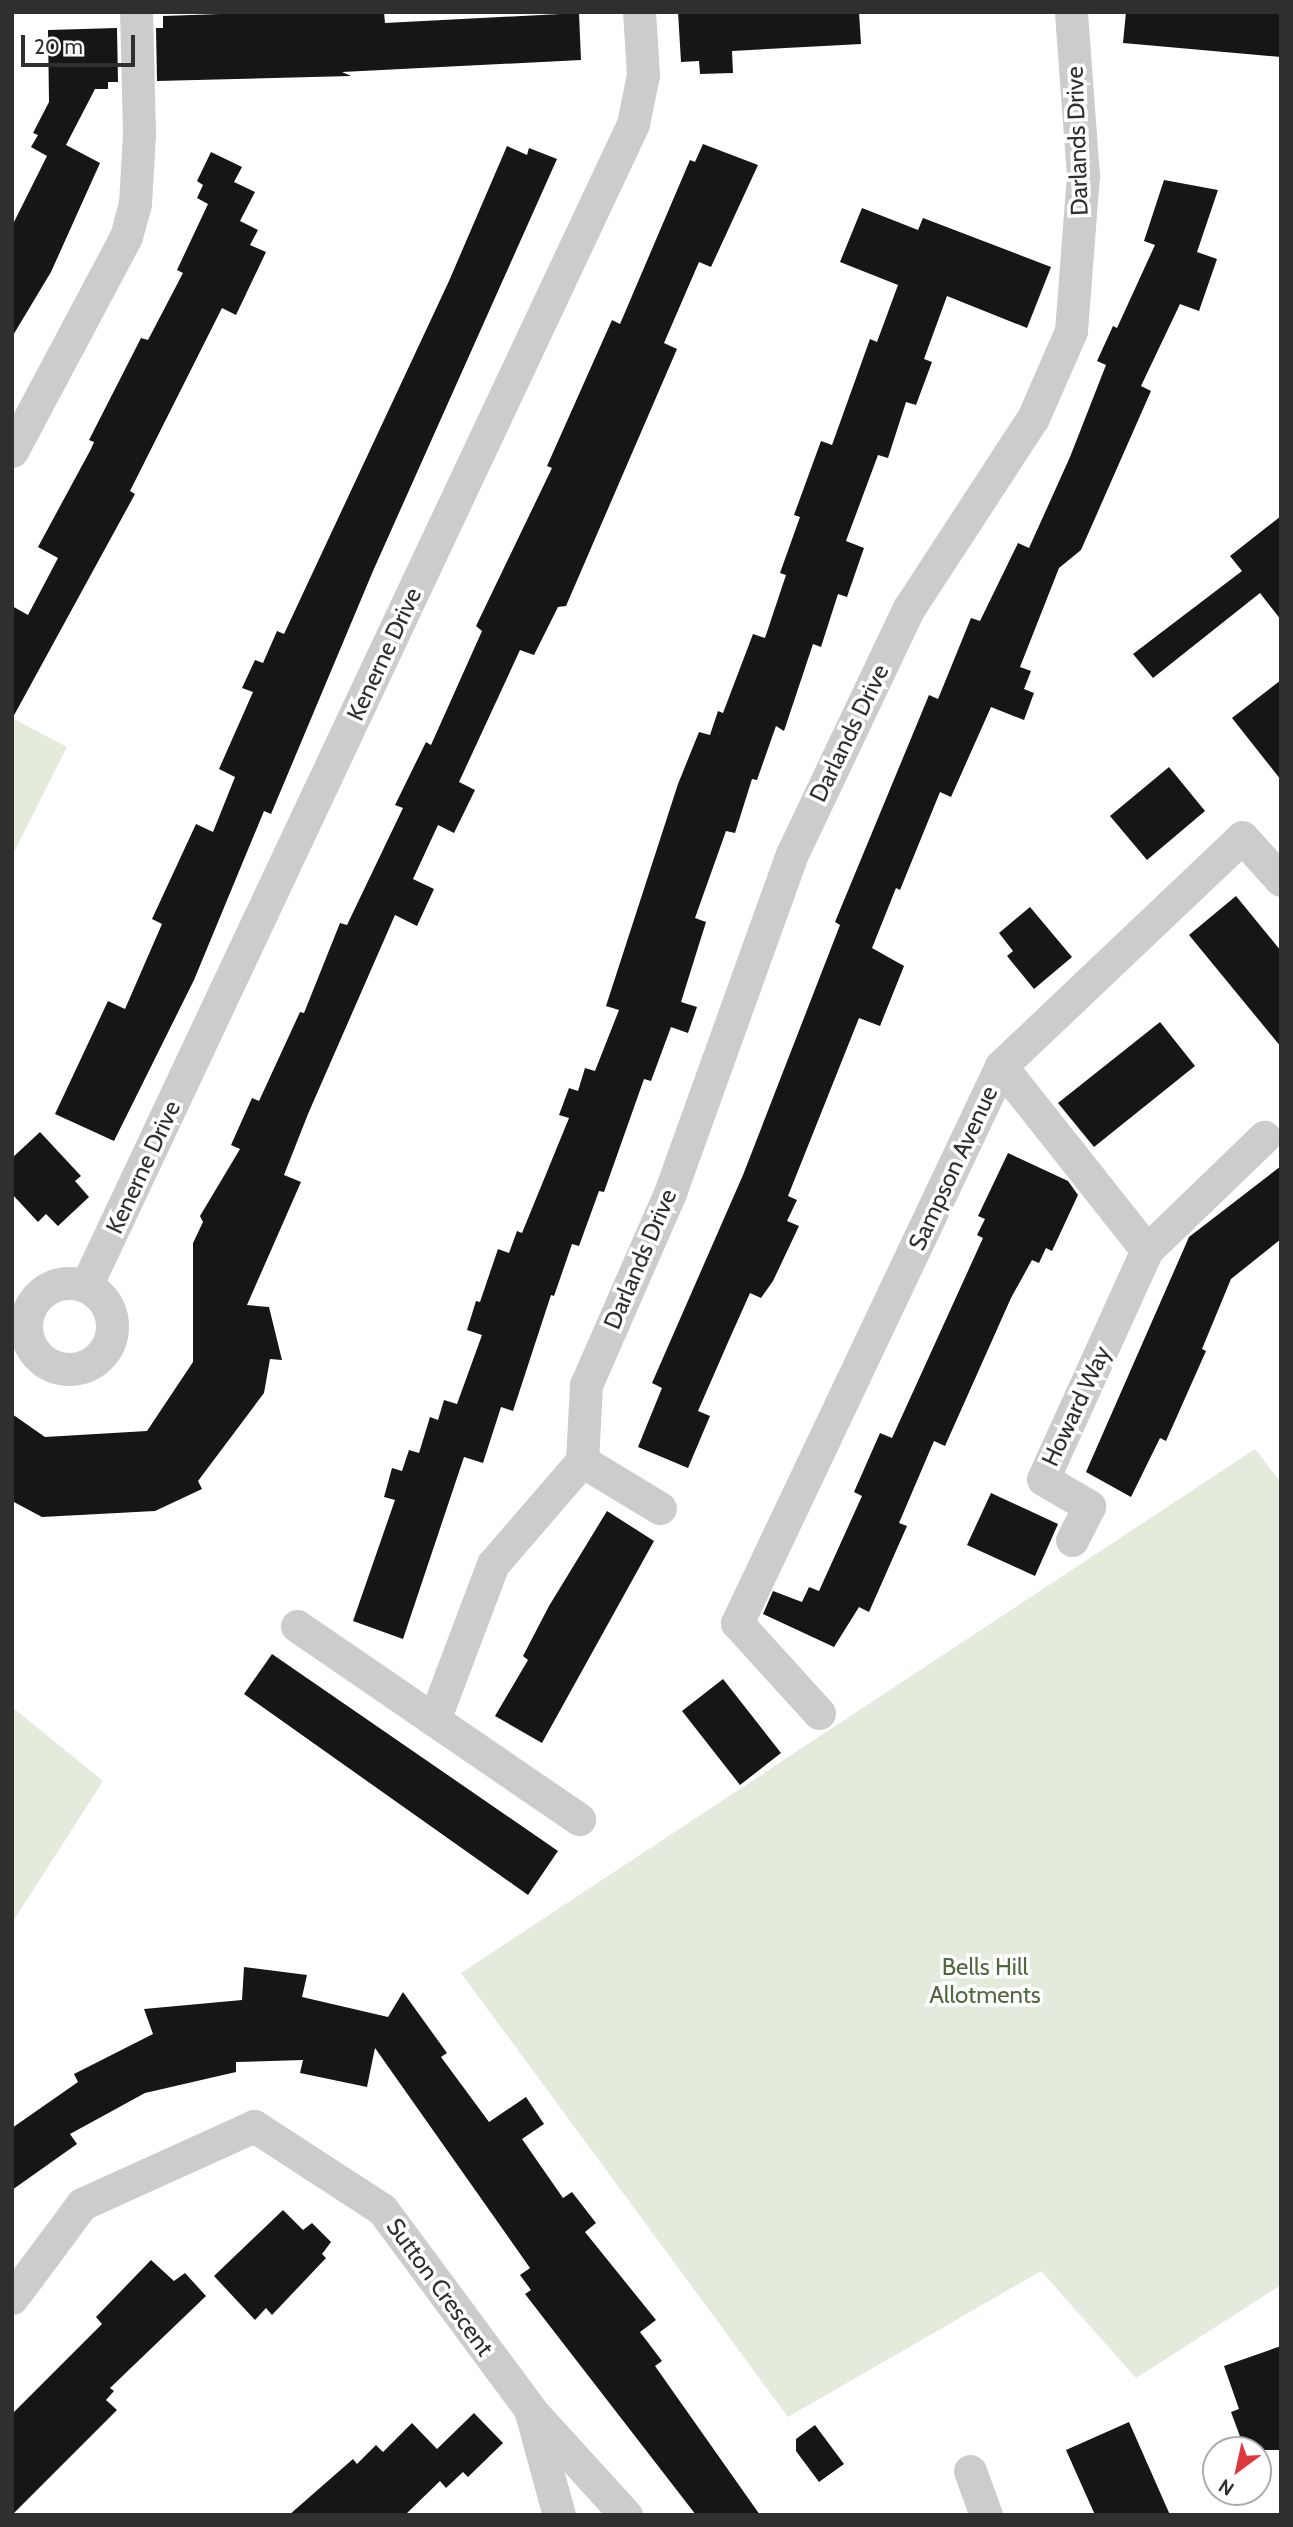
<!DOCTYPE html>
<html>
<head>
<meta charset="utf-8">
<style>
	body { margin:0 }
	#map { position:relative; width:1293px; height:2527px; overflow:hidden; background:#fff; font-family:Cabin,sans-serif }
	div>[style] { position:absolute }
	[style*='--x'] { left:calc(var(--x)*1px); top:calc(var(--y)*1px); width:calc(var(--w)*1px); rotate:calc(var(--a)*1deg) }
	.green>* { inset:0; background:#e4ebdd }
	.building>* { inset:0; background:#161616 }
	.street>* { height:33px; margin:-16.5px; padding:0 16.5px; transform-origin:16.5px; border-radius:16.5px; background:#ccc }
	.street>.ring { margin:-16.5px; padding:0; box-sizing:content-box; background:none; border:33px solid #ccc; border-radius:50% }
	span { translate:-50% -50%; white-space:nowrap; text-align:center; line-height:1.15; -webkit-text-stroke:7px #fff; paint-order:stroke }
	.street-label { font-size:24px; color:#2f2f2f }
	.park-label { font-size:24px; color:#50693e }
	.frame { position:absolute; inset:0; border:14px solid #2f2f2f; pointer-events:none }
	.north { position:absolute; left:1202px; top:2436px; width:70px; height:70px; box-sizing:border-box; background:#fff; border:2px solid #acacac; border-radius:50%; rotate:213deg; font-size:19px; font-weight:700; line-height:28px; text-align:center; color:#2f2f2f }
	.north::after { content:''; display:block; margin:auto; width:24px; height:32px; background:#de383e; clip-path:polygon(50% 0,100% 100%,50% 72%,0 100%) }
	.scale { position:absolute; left:21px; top:35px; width:114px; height:32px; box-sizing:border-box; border:4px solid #2f2f2f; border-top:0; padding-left:9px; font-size:21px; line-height:24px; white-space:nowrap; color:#2f2f2f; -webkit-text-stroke:5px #fff; paint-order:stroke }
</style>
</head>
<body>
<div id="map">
	<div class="green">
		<i style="clip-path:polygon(12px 718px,67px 747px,12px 856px)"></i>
		<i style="clip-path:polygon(1255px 1449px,1281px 1483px,1281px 2285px,1136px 2378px,1041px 2271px,788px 2417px,461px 1973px)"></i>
		<i style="clip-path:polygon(12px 1707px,103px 1781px,12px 1923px)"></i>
	</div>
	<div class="building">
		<i style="clip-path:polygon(279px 12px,384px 12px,385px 23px,579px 13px,581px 60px,342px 72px,351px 76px,157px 81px,156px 28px,163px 28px,163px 16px)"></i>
		<i style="clip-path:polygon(678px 12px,859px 12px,861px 44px,732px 51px,733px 73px,700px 74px,699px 61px,681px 62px)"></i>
		<i style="clip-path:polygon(1126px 12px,1281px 12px,1281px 57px,1123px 43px)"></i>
		<i style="clip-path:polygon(117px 28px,118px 82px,108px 82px,108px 89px,95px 89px,66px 145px,100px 163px,51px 272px,12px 337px,12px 226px,47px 156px,31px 147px,38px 135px,33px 133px,49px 102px,48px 30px)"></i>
		<i style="clip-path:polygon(703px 144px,758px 165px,711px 267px,699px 262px,664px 343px,677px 349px,566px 606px,558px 607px,534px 655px,520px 650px,459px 782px,475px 790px,454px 833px,438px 825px,413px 879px,434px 889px,417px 926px,395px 915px,308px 1114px,284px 1175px,301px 1182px,247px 1305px,269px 1307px,282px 1360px,270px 1359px,264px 1393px,198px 1481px,202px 1489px,155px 1511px,42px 1517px,12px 1501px,12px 1414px,45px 1437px,147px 1431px,193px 1362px,193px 1243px,203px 1222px,200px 1216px,240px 1149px,231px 1145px,252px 1098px,259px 1101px,300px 1012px,304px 1013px,340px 923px,347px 925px,403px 808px,395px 805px,426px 742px,431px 745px,482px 631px,476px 626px,552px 468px,547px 466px,612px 320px,620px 324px,690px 160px,695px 162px)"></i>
		<i style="clip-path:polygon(507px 146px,527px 155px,529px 148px,557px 159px,373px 571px,271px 814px,264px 811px,194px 980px,114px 1141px,55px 1114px,108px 1001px,125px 1009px,162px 924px,152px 919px,196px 824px,213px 832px,235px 777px,219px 769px,253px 692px,242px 688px,255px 660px,263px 663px,277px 631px,284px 634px,449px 281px)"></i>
		<i style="clip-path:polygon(211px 152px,242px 167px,234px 182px,255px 192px,240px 221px,258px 230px,250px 245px,266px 252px,236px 315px,222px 308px,130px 491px,135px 494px,12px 719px,12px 606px,28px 615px,58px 558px,38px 547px,91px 449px,94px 442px,89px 440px,141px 338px,148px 340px,183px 273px,177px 270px,208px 204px,197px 198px,203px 185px,197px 181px)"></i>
		<i style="clip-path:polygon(1164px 180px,1218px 190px,1197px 252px,1217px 259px,1199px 311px,1180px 304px,1141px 386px,1151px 391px,1081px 550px,1059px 568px,1020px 667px,1031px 671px,1024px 689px,1034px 693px,1024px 720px,991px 707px,951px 797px,940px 792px,900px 890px,896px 888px,872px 948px,904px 966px,880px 1026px,859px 1018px,788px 1196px,797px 1200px,787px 1221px,799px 1226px,773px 1281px,761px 1298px,750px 1293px,729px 1340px,698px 1411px,710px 1416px,688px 1468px,638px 1447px,662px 1388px,652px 1383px,743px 1175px,840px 925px,835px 922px,929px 695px,938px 699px,971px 618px,980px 621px,1018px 543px,1029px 548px,1070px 457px,1106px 365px,1097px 361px,1113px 326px,1117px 328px,1155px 245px,1144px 241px)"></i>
		<i style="clip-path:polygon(862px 208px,918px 230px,923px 218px,1051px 267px,1027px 328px,947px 296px,924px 359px,932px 362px,916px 405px,906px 402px,888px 458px,878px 455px,846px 541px,864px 548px,847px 597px,838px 594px,821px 647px,813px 644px,784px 731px,776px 726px,757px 780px,752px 779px,735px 833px,726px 831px,695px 918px,706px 922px,681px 1002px,697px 1007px,688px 1033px,671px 1027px,651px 1081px,644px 1079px,604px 1192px,599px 1191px,579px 1246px,572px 1244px,554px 1296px,551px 1295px,513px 1411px,501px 1407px,483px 1463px,464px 1457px,403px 1639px,353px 1621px,395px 1500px,384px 1497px,392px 1468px,402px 1471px,409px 1450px,419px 1453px,430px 1417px,438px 1420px,444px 1400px,457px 1404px,482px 1335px,467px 1330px,476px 1301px,480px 1302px,498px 1249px,509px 1253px,517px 1231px,522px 1233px,569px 1118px,559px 1115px,569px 1088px,578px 1091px,585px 1068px,595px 1071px,619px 1010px,606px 1006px,678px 784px,699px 732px,710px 735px,718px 711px,723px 713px,753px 634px,765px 638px,786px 575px,780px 573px,800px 517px,794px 515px,821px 441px,832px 445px,870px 339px,877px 342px,898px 285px,840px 262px)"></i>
		<i style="clip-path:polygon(1281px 516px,1281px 620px,1260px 593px,1153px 678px,1133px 654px,1242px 571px,1230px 556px)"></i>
		<i style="clip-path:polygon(1281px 680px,1281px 780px,1232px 718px)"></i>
		<i style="clip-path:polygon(1169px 767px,1205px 811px,1147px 860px,1110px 816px)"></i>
		<i style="clip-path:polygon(1236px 896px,1281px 951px,1281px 1047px,1189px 935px)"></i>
		<i style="clip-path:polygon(1030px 907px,1072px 957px,1034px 989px,1007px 956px,1013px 951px,999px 933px)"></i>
		<i style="clip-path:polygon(1160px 1022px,1195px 1066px,1094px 1147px,1058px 1103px)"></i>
		<i style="clip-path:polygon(40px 1132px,81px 1176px,75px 1181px,89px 1197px,58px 1226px,46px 1214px,38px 1222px,12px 1194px,12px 1158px)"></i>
		<i style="clip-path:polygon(1008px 1153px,1068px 1181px,1078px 1195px,1052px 1251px,1046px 1248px,1039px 1263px,1032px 1260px,1011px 1298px,945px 1446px,934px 1441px,899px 1523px,907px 1526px,869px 1612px,859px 1607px,834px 1647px,763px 1614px,773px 1591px,802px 1602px,809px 1587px,819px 1591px,862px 1496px,854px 1492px,880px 1433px,892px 1438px,983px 1238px,977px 1235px,985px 1219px,978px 1216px)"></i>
		<i style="clip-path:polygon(1281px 1166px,1281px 1239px,1231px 1279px,1202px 1349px,1206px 1351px,1166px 1441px,1160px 1438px,1131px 1497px,1086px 1472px,1189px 1237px)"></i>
		<i style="clip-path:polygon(991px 1493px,1058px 1524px,1035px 1576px,967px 1545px)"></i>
		<i style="clip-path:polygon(607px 1511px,654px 1541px,542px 1743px,495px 1716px,528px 1660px,523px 1656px,549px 1606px)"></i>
		<i style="clip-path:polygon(272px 1654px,558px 1851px,528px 1895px,244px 1694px)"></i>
		<i style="clip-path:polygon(723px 1679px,781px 1753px,740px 1785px,682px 1711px)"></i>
		<i style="clip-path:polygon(244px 1967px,307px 1975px,302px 1997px,388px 2017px,403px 1992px,447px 2053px,441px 2057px,489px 2122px,526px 2097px,544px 2124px,522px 2139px,563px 2198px,572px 2192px,596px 2223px,585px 2232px,656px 2320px,640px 2332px,662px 2361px,655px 2366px,760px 2515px,696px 2515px,525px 2294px,531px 2290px,520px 2275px,530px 2268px,375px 2048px,367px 2087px,300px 2073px,303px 2060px,236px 2062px,236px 2072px,145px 2093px,70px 2134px,77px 2144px,12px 2190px,12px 2128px,78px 2082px,74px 2074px,153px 2034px,144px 2009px,242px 2000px)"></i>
		<i style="clip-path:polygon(283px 2210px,303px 2230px,312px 2223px,331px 2242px,322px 2254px,326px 2258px,272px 2315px,266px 2308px,255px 2320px,214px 2276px)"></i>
		<i style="clip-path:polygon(151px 2260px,174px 2281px,185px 2273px,206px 2296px,110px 2388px,114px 2391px,106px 2400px,117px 2410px,12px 2515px,12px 2414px,102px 2324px,96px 2317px)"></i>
		<i style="clip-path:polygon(1281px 2346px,1281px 2450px,1245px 2450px,1231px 2412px,1239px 2409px,1224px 2366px)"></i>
		<i style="clip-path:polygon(474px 2413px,503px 2443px,468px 2477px,463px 2472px,446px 2488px,440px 2481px,405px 2515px,289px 2515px,353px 2459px,357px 2464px,376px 2445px,383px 2452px,412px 2423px,437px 2449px)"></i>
		<i style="clip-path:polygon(1129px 2422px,1170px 2515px,1095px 2515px,1066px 2450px)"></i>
		<i style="clip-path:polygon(815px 2425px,844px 2464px,819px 2482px,796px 2451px,796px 2439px)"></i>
	</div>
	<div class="street">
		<i style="--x:12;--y:451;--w:242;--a:-62"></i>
		<i style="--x:126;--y:237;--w:35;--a:-75"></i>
		<i style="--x:135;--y:203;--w:70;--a:-86.7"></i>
		<i style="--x:139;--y:133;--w:121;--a:-91.4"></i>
		<i style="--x:1001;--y:1066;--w:235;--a:51.6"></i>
		<i class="ring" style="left:26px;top:1283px;width:53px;height:53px"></i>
		<i style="--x:86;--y:1286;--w:1284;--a:-64.79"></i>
		<i style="--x:633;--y:124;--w:50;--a:-78.5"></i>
		<i style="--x:643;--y:75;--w:63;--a:-93.6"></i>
		<i style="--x:582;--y:1461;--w:91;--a:31.1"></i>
		<i style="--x:1072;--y:1540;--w:38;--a:-63"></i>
		<i style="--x:1089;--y:1506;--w:53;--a:-149.6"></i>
		<i style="--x:1043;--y:1479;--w:252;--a:-65.6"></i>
		<i style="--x:1147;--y:1250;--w:163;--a:-44"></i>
		<i style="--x:297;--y:1626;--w:342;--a:34.4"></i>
		<i style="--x:819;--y:1713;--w:122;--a:-132.3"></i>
		<i style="--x:737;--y:1623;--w:616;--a:-64.64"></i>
		<i style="--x:1001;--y:1066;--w:332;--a:-43.5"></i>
		<i style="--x:1242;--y:837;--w:58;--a:47.8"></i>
		<i style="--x:434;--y:1720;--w:167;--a:-69.3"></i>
		<i style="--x:493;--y:1564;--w:136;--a:-49.2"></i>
		<i style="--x:582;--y:1461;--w:76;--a:-87"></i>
		<i style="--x:586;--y:1385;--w:213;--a:-66.4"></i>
		<i style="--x:671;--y:1190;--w:357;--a:-70.2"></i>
		<i style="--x:792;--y:854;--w:272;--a:-64.6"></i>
		<i style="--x:909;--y:608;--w:227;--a:-56.9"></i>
		<i style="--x:1033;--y:418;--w:95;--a:-66.4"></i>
		<i style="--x:1071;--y:331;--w:155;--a:-85.6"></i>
		<i style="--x:1083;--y:176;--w:164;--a:-94.2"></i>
		<i style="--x:12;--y:2298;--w:117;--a:-53.3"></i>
		<i style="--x:82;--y:2204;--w:189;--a:-24.4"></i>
		<i style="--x:254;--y:2126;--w:153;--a:33"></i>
		<i style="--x:382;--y:2209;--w:249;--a:53.5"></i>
		<i style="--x:530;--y:2409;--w:110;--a:74.7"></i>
		<i style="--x:534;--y:2414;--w:137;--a:47.7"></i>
		<i style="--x:970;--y:2471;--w:47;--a:70"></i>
	</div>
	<div class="street-label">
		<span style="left:1077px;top:141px;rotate:-92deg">Darlands Drive</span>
		<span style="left:384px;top:654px;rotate:-65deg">Kenerne Drive</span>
		<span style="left:849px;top:733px;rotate:-64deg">Darlands Drive</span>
		<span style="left:143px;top:1167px;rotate:-65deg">Kenerne Drive</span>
		<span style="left:953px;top:1168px;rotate:-65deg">Sampson Avenue</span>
		<span style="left:640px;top:1259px;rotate:-67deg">Darlands Drive</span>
		<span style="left:1076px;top:1406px;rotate:-65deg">Howard Way</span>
		<span style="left:440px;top:2287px;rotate:54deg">Sutton Crescent</span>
	</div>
	<div class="park-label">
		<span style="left:985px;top:1981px">Bells Hill<br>Allotments</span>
	</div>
	<div class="frame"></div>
	<div class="north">N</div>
	<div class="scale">20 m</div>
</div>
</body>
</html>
